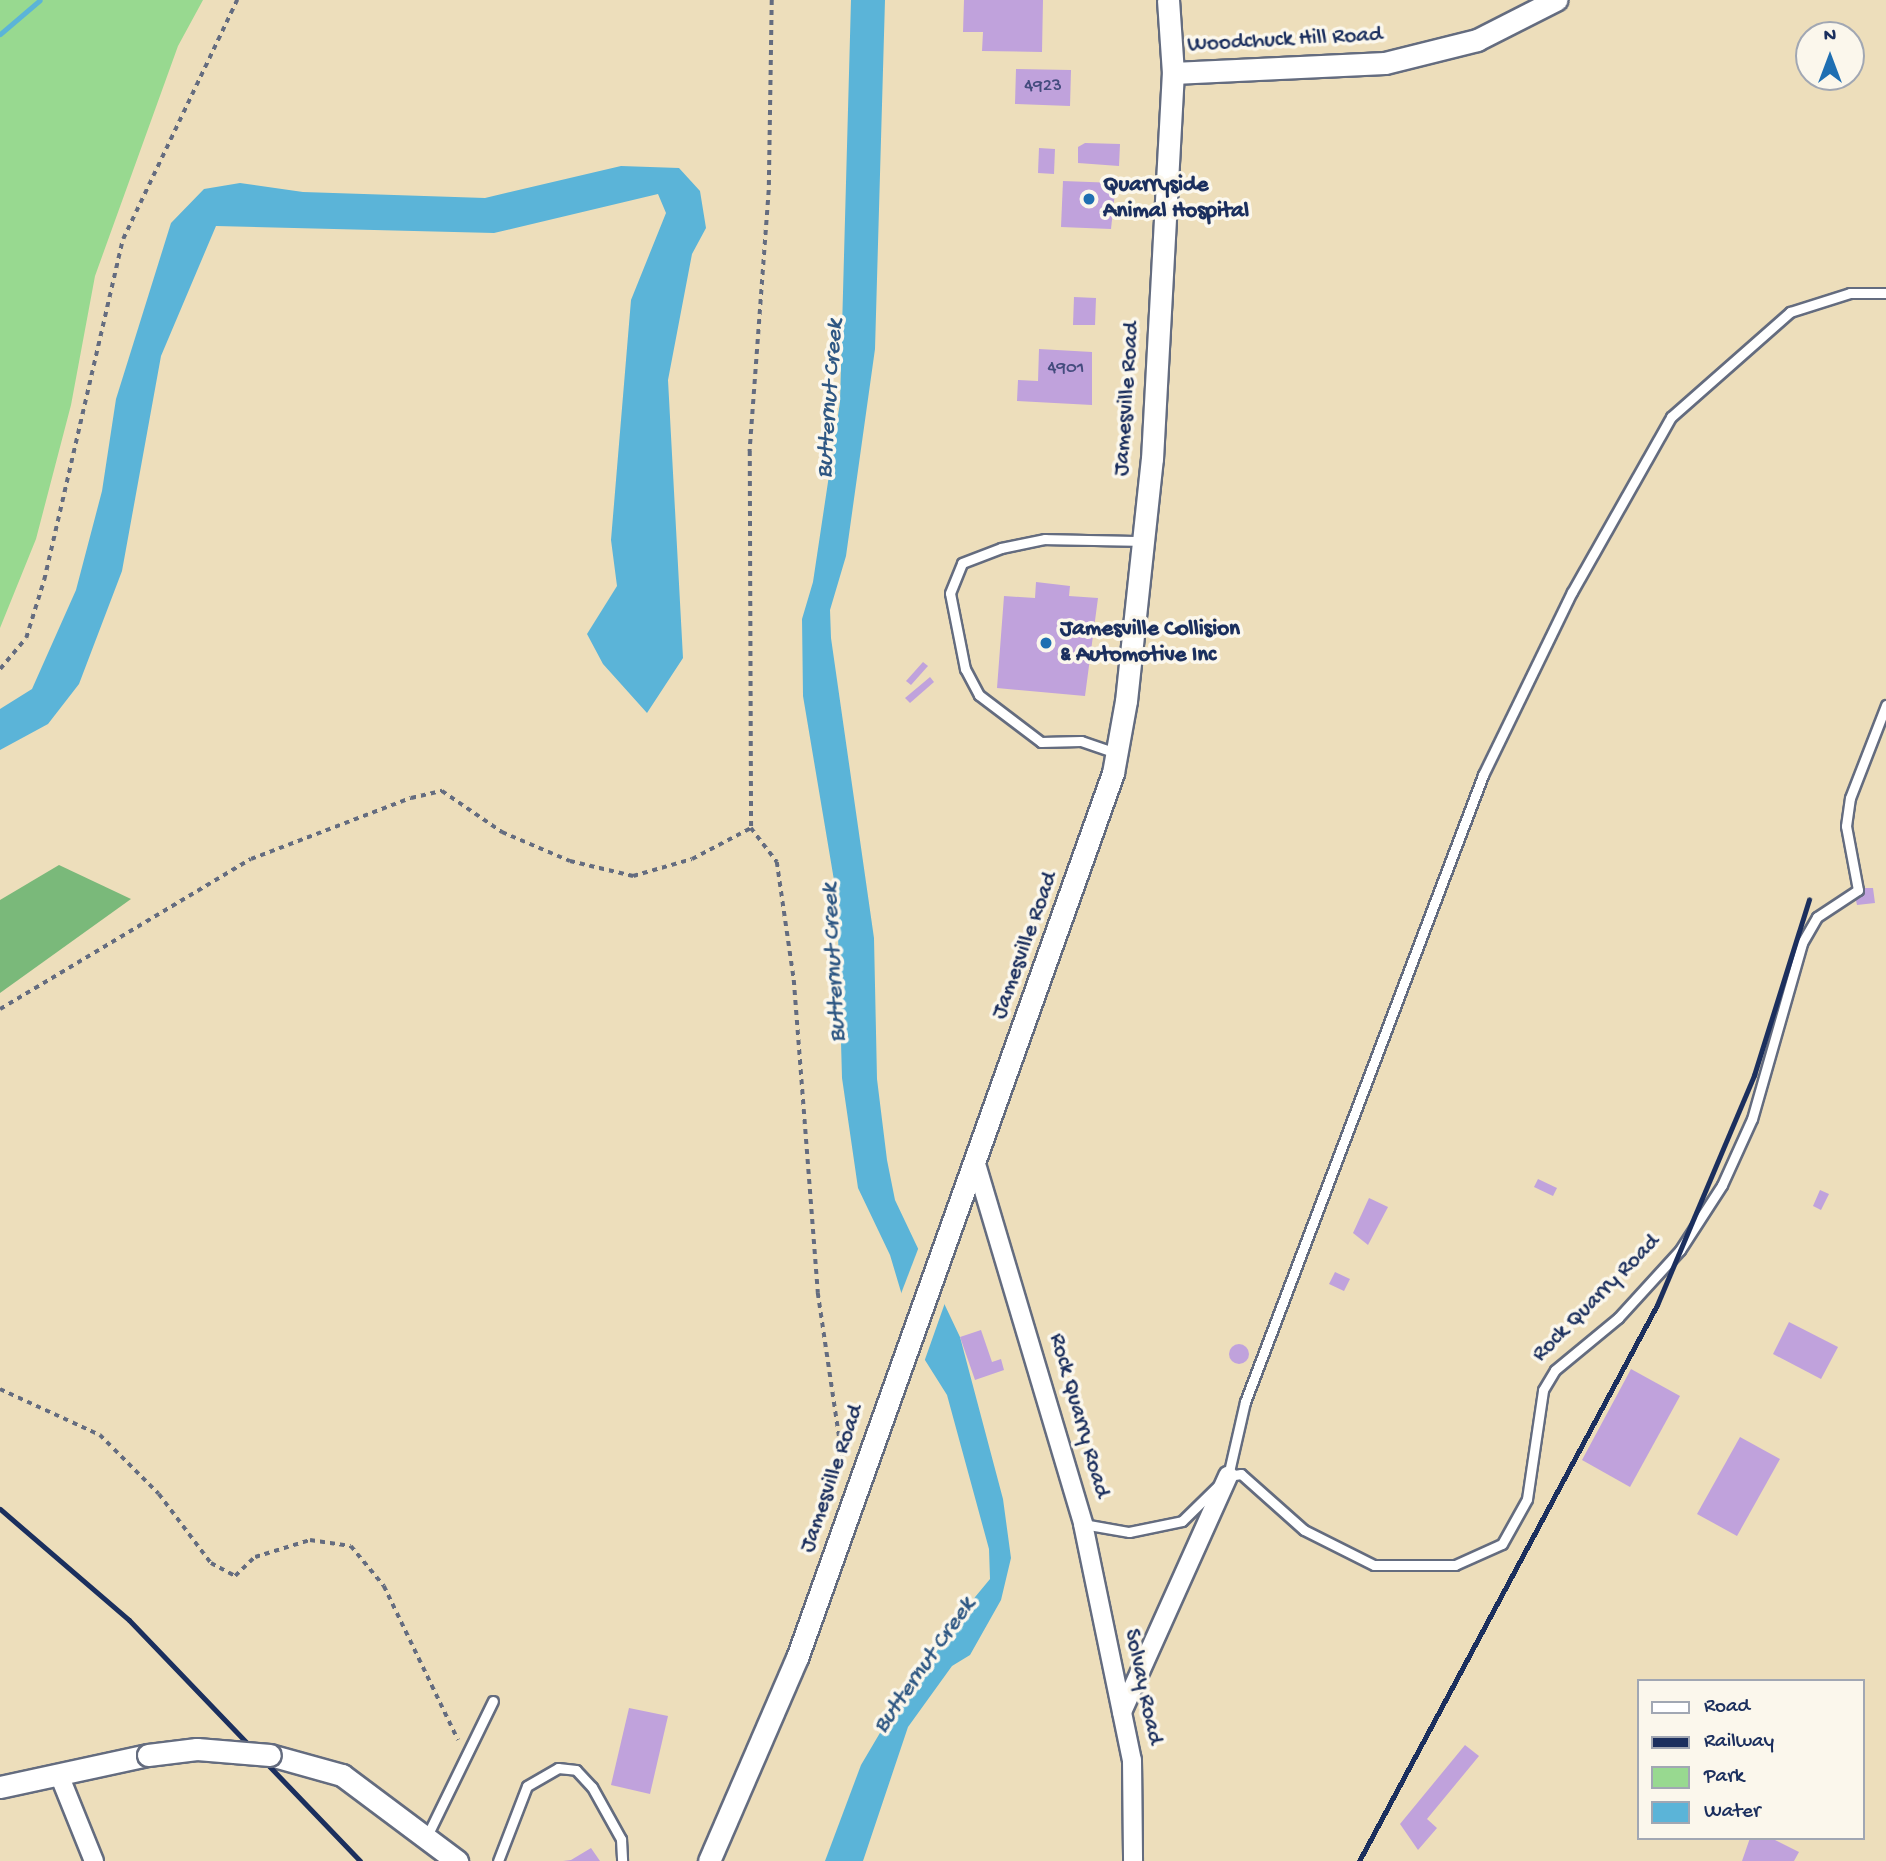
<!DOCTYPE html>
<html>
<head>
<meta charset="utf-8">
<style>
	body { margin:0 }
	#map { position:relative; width:1886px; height:1861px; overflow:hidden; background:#eddebb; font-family:"Gochi Hand",sans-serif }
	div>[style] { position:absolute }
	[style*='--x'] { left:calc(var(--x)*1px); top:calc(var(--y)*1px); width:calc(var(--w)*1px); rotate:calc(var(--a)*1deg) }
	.green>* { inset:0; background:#98d990 }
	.forest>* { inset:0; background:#7ab97a }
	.water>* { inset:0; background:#5bb4d8 }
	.pier>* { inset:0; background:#eddebb }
	.stream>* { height:5px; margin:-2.5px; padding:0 2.5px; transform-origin:2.5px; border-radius:2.5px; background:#5bb4d8 }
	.building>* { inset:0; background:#c0a2dc }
	.round { border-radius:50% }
	.path>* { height:3.5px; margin-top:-1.75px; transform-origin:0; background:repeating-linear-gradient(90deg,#646c7f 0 5px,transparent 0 10px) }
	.roads { filter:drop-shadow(2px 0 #646c7f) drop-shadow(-2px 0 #646c7f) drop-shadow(0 2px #646c7f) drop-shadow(0 -2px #646c7f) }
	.service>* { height:9px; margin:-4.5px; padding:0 4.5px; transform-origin:4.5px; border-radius:4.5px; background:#fff }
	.minor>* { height:18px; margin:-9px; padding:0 9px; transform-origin:9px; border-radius:9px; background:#fff }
	.tertiary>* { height:21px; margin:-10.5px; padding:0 10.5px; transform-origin:10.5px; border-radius:10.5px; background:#fff }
	.rail>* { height:5px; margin:-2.5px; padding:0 2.5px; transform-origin:2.5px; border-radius:2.5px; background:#1b2f5e }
	.bridges { filter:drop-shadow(2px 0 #646c7f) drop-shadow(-2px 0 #646c7f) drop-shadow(0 2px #646c7f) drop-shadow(0 -2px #646c7f) }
	.tertiary-bridge>* { height:21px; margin:-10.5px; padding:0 10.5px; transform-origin:10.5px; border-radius:10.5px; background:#fff }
	.dots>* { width:19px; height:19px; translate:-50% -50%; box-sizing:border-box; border:4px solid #fbf7ec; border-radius:50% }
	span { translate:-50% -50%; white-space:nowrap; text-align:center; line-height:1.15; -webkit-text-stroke:7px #fbf7ec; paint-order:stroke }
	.number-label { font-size:19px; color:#444c7e }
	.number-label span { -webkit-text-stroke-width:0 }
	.street-label { font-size:23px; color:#1b2f5e }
	.poi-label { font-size:23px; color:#1b2f5e; font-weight:700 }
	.left { translate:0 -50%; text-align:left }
	.water-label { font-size:24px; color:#2e5783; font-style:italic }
	.legend { position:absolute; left:1637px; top:1679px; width:228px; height:161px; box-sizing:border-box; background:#fbf7ec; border:2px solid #a1a7b3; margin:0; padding:9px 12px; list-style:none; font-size:21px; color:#1b2f5e }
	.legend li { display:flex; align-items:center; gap:14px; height:35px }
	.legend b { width:35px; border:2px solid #a1a7b3 }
	.north { position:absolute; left:1795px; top:21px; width:70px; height:70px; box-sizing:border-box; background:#fbf7ec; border:2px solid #a1a7b3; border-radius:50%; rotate:0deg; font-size:19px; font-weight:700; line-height:28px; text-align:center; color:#1b2f5e }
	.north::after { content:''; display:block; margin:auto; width:24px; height:32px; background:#1f6fb2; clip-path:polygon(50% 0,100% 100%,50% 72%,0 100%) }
</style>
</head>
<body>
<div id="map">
	<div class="green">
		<i style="clip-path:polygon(0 0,203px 0,178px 46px,95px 276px,71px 405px,36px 539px,0 628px)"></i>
	</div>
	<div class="forest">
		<i style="clip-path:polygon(59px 865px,131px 899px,0 993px,0 900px)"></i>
	</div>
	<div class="water">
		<i style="clip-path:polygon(851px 0,885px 0,875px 349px,846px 556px,830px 610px,831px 638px,874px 938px,877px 1079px,887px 1160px,895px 1200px,960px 1337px,1003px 1499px,1011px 1558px,1001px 1600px,970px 1655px,952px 1666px,908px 1727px,863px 1861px,825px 1861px,861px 1765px,923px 1660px,990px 1579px,989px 1549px,947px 1395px,918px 1349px,890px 1255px,858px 1188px,842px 1078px,837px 898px,803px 696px,802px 619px,813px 582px,840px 402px)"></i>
		<i style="clip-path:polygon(621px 166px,679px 168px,700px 191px,706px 228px,692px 254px,668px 380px,683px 658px,647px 713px,603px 664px,587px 634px,617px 586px,611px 540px,631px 300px,666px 213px,658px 194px,494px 233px,216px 226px,161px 356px,122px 571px,79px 684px,48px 724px,0 750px,0 709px,32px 689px,76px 590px,102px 491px,116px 399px,171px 223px,204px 189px,240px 183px,303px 192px,485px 198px)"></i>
	</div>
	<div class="pier">
		<i style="clip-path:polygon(920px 1244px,946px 1300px,923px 1365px,899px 1299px)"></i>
	</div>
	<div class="stream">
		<i style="--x:0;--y:34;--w:52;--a:-40.4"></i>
	</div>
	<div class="building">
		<i style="clip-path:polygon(964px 0,1043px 0,1042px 52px,982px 51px,983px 32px,963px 32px)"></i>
		<i style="clip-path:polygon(1016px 69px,1071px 70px,1070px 106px,1015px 104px)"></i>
		<i style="clip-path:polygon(1085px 143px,1120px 144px,1119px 166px,1078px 163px,1078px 147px)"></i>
		<i style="clip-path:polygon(1039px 148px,1055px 149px,1054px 174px,1038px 173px)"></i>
		<i style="clip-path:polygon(1063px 181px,1116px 183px,1111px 229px,1061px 227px)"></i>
		<i style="clip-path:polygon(1074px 297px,1096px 298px,1095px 325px,1073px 325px)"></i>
		<i style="clip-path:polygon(1039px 349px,1092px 352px,1092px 405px,1017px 401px,1018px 380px,1038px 381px)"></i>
		<i style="clip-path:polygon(1036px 582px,1070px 586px,1069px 596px,1098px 598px,1085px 696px,997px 688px,1004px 596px,1035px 598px)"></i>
		<i style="clip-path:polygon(923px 662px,928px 666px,911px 685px,906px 681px)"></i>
		<i style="clip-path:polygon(930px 677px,934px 682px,910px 703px,905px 698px)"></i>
		<i style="clip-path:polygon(1856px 888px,1873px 888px,1875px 903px,1857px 905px,1855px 896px,1864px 895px)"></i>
		<i style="clip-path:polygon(1538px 1179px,1557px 1188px,1553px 1196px,1534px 1187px)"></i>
		<i style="clip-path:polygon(1820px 1190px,1829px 1194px,1821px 1210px,1813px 1206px)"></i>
		<i style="clip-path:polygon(1369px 1198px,1388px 1207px,1368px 1245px,1353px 1233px)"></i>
		<i style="clip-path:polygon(1335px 1272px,1350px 1279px,1344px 1291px,1329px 1284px)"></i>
		<i style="clip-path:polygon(1789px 1322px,1838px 1347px,1821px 1379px,1773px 1354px)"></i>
		<i style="clip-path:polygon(981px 1330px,992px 1362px,1001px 1359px,1004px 1370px,975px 1380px,960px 1337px)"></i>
		<i class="round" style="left:1229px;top:1344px;width:20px;height:20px"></i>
		<i style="clip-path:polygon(1631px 1369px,1680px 1396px,1630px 1487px,1582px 1460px)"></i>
		<i style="clip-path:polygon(1740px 1437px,1780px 1459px,1737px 1536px,1697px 1514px)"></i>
		<i style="clip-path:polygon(629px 1708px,668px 1716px,650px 1794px,611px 1785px)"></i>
		<i style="clip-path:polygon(1465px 1745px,1479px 1756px,1427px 1819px,1437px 1828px,1418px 1850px,1400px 1824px)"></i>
		<i style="clip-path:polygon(1750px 1838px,1771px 1838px,1799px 1852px,1794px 1861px,1742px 1861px)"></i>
		<i style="clip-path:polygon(591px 1848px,600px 1861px,563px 1861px,571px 1860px)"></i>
	</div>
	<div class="path">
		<i style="--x:772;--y:0;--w:190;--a:90.9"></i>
		<i style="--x:769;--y:190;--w:262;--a:94.2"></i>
		<i style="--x:750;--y:451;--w:377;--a:89.8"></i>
		<i style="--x:751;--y:828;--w:43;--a:52.6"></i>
		<i style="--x:777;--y:862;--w:119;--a:81.8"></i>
		<i style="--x:794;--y:980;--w:314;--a:85.6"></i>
		<i style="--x:818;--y:1293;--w:179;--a:81.6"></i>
		<i style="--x:0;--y:669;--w:40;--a:-50"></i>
		<i style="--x:26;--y:638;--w:61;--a:-72.8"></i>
		<i style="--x:44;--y:580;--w:350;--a:-77"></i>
		<i style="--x:123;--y:239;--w:265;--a:-64.5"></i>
		<i style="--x:0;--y:1009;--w:292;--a:-30.9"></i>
		<i style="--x:251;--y:859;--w:171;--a:-20.9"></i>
		<i style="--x:411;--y:798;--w:32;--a:-13"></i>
		<i style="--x:442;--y:791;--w:73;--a:34.3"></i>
		<i style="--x:502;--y:832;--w:74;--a:23.1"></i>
		<i style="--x:570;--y:861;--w:65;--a:13.4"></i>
		<i style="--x:633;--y:876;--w:61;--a:-16.1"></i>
		<i style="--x:692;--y:859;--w:67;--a:-27.7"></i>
		<i style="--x:0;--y:1389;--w:110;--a:24.7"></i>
		<i style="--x:100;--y:1435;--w:83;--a:45"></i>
		<i style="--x:159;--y:1494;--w:86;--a:53"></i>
		<i style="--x:211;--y:1563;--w:27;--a:28"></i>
		<i style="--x:235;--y:1576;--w:28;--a:-44"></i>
		<i style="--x:255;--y:1557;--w:58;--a:-17.2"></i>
		<i style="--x:310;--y:1540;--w:41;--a:8.3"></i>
		<i style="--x:351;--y:1546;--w:52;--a:50.5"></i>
		<i style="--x:384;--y:1586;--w:171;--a:64.3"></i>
	</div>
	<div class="roads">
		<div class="service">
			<i style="--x:1116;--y:753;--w:37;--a:-161"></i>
			<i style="--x:1081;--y:741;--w:40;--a:178.6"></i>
			<i style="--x:1041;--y:742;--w:78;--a:-142.8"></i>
			<i style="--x:979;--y:695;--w:30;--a:-118"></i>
			<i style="--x:965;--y:669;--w:77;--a:-101.2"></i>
			<i style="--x:950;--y:593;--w:32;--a:-68"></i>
			<i style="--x:962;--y:563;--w:42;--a:-21"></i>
			<i style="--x:1001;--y:548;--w:45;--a:-11.6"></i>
			<i style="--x:1045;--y:539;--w:97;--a:1.2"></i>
			<i style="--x:1228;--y:1476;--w:76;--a:-77.1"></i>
			<i style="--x:1245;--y:1402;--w:671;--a:-69.21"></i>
			<i style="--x:1483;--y:775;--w:203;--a:-64.1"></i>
			<i style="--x:1572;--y:592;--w:201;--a:-60.5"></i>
			<i style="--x:1671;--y:417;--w:159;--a:-41.4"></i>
			<i style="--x:1790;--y:312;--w:63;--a:-17.6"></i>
			<i style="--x:1850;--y:293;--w:36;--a:0"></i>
			<i style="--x:1083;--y:1524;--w:47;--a:9.9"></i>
			<i style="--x:1129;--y:1532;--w:54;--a:-11.7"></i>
			<i style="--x:1182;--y:1521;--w:64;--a:-44.4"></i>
			<i style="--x:1228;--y:1476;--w:13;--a:-9"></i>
			<i style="--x:1241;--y:1474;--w:84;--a:41.6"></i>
			<i style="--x:1304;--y:1530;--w:78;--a:26.6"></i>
			<i style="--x:1374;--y:1565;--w:81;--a:0"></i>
			<i style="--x:1455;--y:1565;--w:51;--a:-24.1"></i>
			<i style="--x:1502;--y:1544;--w:51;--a:-60.9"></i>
			<i style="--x:1527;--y:1499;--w:110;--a:-81.6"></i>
			<i style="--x:1543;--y:1390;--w:23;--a:-59"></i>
			<i style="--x:1555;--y:1370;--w:82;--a:-39.5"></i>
			<i style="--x:1618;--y:1318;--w:92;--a:-47.6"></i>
			<i style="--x:1680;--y:1250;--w:77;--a:-57.1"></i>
			<i style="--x:1722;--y:1185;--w:72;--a:-65.6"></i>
			<i style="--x:1752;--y:1119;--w:183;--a:-74.1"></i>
			<i style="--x:1802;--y:943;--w:30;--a:-60"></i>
			<i style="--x:1817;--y:917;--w:49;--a:-33.4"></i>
			<i style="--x:1858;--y:890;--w:65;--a:-100.6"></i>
			<i style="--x:1846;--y:826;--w:28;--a:-82"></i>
			<i style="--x:1850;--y:798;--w:100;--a:-68.8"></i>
			<i style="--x:428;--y:1834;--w:148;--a:-64"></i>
			<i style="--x:498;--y:1861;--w:80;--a:-68.9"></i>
			<i style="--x:527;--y:1786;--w:36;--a:-30"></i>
			<i style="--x:558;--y:1768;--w:18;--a:6"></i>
			<i style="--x:576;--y:1770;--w:23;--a:47"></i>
			<i style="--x:592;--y:1787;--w:60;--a:60.9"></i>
			<i style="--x:621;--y:1839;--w:22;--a:87"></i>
		</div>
		<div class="minor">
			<i style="--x:976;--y:1164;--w:376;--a:73.4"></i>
			<i style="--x:1083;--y:1524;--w:241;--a:78.3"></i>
			<i style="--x:1132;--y:1760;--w:101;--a:89.4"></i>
			<i style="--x:1122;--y:1712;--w:259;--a:-65.8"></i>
			<i style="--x:60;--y:1777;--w:91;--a:68"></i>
		</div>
		<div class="tertiary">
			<i style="--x:1173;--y:73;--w:212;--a:-2.7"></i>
			<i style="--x:1385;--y:63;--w:95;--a:-14"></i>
			<i style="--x:1477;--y:40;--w:89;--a:-26.9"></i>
			<i style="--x:270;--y:1755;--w:75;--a:15.5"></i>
			<i style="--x:342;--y:1775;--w:144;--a:36.8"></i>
			<i style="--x:0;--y:1787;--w:151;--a:-12.2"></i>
			<i style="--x:709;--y:1861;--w:221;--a:-66.6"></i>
			<i style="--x:797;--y:1658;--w:940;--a:-70.35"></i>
			<i style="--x:1113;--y:773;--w:73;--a:-79.8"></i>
			<i style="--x:1126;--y:701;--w:243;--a:-83.9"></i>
			<i style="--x:1152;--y:459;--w:387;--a:-86.9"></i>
			<i style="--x:1173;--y:73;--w:73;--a:-93.9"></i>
		</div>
	</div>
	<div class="rail">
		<i style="--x:0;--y:1509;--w:170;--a:40.7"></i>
		<i style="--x:129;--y:1620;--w:334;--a:46.2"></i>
		<i style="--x:1359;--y:1861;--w:631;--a:-61.81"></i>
		<i style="--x:1657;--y:1305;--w:250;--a:-67.1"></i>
		<i style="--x:1754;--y:1075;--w:184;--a:-72.6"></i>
	</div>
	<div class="bridges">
		<div class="tertiary-bridge">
			<i style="--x:148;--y:1755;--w:49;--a:-7"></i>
			<i style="--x:197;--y:1749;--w:73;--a:4.7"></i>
		</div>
	</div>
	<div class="dots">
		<i style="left:1089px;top:199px;background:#1f6fb2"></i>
		<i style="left:1046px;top:643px;background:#1f6fb2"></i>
	</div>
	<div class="number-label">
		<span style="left:1043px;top:87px">4923</span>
		<span style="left:1066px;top:369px">4901</span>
	</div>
	<div class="street-label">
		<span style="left:1285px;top:41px;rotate:-3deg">Woodchuck Hill Road</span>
		<span style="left:1128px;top:399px;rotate:-86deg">Jamesville Road</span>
		<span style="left:1026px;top:946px;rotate:-70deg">Jamesville Road</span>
		<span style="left:1597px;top:1299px;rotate:-45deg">Rock Quarry Road</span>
		<span style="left:1078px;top:1416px;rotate:74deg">Rock Quarry Road</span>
		<span style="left:833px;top:1479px;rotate:-71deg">Jamesville Road</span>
		<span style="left:1142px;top:1687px;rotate:78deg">Solvay Road</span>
	</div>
	<div class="poi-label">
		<span class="left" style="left:1103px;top:199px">Quarryside<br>Animal Hospital</span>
		<span class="left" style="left:1060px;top:643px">Jamesville Collision<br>&amp; Automotive Inc</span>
	</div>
	<div class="water-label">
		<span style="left:831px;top:399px;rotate:-86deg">Butternut Creek</span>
		<span style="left:835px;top:963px;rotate:-93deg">Butternut Creek</span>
		<span style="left:925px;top:1666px;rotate:-55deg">Butternut Creek</span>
	</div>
	<ul class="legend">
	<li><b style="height:9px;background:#fff"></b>Road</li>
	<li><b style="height:9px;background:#1b2f5e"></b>Railway</li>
	<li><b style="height:19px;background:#98d990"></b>Park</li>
	<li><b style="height:19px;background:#5bb4d8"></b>Water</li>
	</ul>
	<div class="north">N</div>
</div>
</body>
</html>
